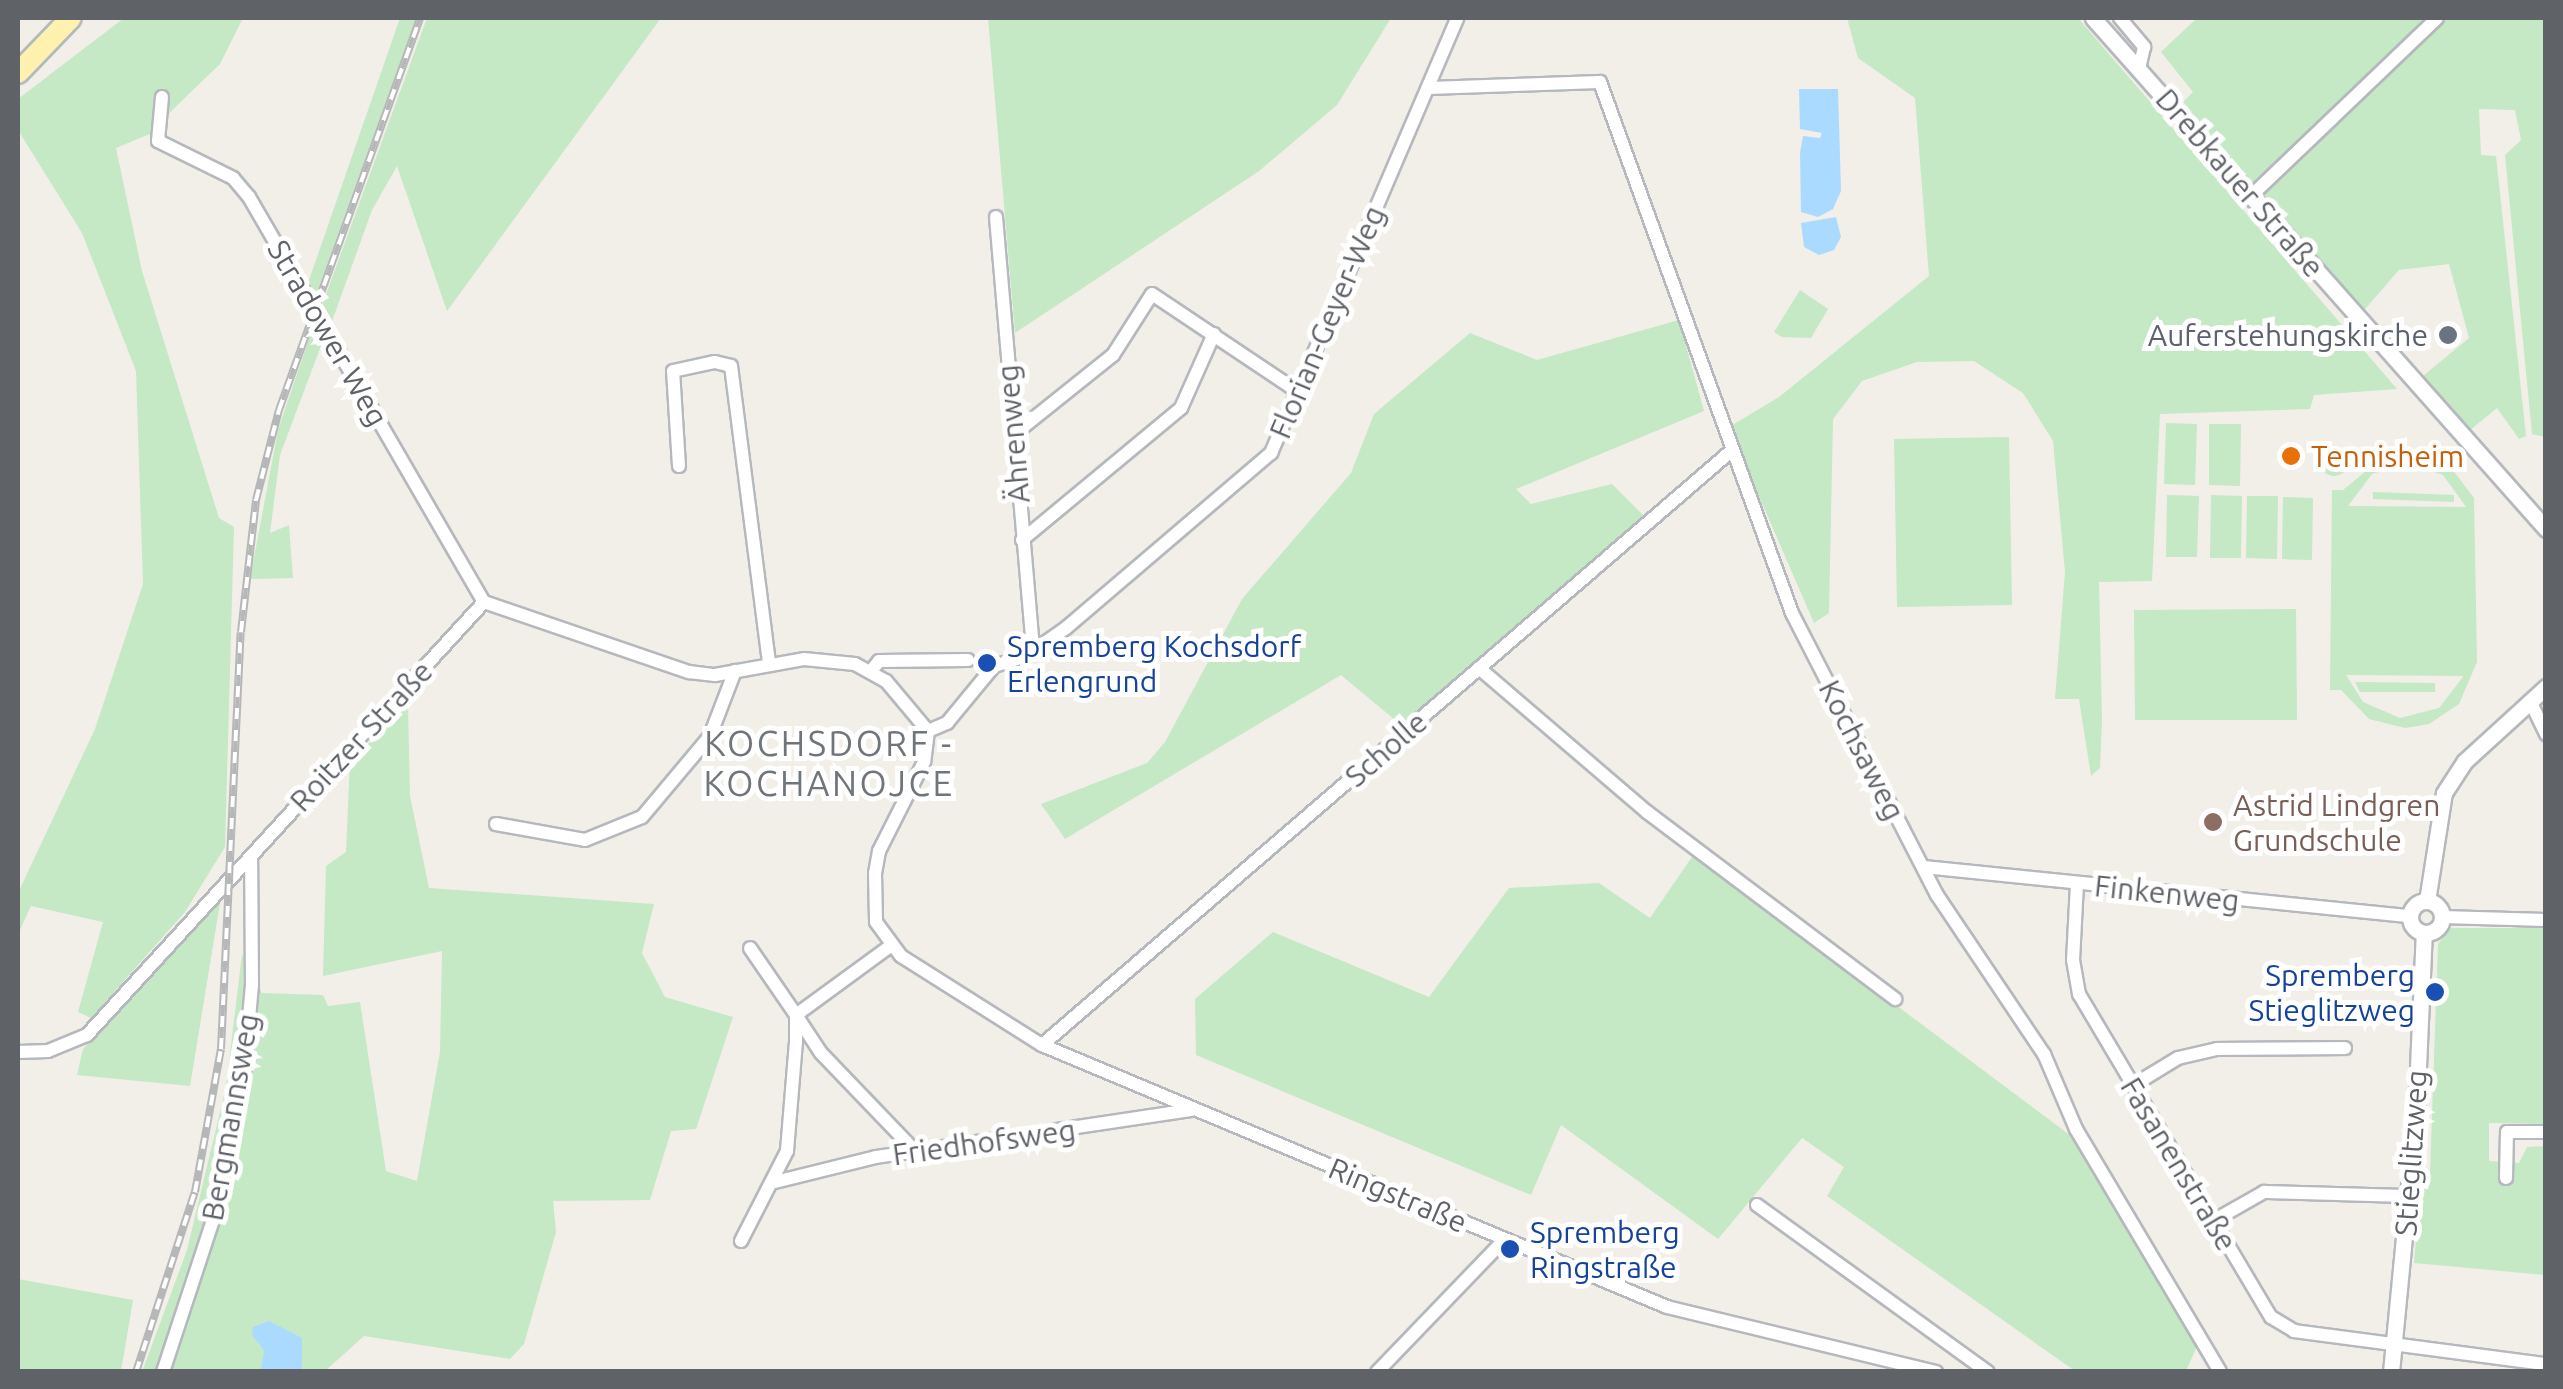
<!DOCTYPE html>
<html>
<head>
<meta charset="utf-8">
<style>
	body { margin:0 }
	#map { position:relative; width:2563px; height:1389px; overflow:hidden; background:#f1efe8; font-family:Ubuntu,sans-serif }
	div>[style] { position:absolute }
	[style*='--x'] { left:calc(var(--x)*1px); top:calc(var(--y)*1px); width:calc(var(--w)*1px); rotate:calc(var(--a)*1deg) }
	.green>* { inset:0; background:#c5e8c5 }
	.round { border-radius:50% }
	.water>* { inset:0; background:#aadaff }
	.roads { filter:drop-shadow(2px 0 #b5b8bc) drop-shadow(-2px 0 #b5b8bc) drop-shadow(0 2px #b5b8bc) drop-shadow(0 -2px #b5b8bc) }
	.minor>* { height:12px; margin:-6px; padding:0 6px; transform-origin:6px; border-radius:6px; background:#fff }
	.tertiary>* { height:15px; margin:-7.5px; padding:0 7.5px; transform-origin:7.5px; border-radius:7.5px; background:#fff }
	.tertiary>.ring { margin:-7.5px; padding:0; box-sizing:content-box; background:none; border:15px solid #fff; border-radius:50% }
	.primary>* { height:20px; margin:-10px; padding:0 10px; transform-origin:10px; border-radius:10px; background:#fff2af }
	.rail>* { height:8px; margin-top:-4px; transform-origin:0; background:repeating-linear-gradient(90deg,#fff 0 11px,#b6b7b8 0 22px); box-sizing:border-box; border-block:2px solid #b6b7b8 }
	.dots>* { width:28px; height:28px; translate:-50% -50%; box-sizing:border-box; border:5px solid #fff; border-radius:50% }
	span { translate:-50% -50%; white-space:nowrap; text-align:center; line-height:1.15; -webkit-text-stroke:10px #fff; paint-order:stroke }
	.street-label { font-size:30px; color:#5f6368 }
	.worship-label { font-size:30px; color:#5b616d }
	.right { translate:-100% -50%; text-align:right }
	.food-label { font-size:30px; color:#c56008 }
	.left { translate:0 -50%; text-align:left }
	.transit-label { font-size:30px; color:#164399 }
	.education-label { font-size:30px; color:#785e54 }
	.quarter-label { font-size:35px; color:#70757a; letter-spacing:2.5px }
	.frame { position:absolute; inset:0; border:20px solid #5f6368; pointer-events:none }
</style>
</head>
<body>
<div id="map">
	<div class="green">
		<i style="clip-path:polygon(124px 18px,243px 18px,220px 64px,161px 121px,162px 129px,116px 148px,142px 271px,219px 518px,234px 527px,225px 847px,185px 912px,91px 1018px,78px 1012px,103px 922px,31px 906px,18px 934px,18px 893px,95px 729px,143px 584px,136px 371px,82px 233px,18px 130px,18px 99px)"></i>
		<i style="clip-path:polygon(400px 18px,416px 18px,315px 298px,308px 283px)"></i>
		<i style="clip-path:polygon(427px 18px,661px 18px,447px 311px,397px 166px,372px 210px,331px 324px,321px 308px)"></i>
		<i style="clip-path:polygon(988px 18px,1391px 18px,1337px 105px,1259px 171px,1015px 333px)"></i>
		<i style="clip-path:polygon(1847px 18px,2078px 18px,2397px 389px,2314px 395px,2310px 409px,2160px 414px,2152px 581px,2099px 582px,2102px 720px,2100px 768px,2091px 776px,2079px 699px,2055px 699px,2065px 572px,2053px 441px,2023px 393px,1974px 361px,1917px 362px,1862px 381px,1833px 419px,1829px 613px,1814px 623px,1729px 427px,1779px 397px,1929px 276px,1915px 98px,1858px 58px)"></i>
		<i style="clip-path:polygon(2197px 18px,2545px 18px,2545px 437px,2532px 434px,2505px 155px,2521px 140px,2515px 110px,2479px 109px,2481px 155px,2496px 156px,2526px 436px,2519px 439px,2497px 408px,2469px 431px,2423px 376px,2469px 338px,2449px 264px,2399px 270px,2359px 316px,2183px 102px,2193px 92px,2161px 52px)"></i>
		<i style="clip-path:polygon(1800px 290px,1828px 309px,1811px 338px,1782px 337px,1774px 332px)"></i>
		<i style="clip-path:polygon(316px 318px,325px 335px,280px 455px,270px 533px,289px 525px,293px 578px,250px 579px,278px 430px)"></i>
		<i style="clip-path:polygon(1679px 320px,1704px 411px,1516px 489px,1531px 504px,1612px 484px,1644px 516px,1401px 725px,1341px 675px,1065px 839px,1041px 804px,1147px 763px,1165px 742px,1242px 599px,1351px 473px,1374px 414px,1470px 333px,1537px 360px)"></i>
		<i style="clip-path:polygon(2166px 423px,2197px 424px,2195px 485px,2164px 484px)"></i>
		<i style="clip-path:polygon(2209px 424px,2241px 424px,2240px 486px,2209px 485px)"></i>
		<i style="clip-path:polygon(2009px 437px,2012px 605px,1897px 607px,1894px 439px)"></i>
		<i class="round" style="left:2319px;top:446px;width:30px;height:30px"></i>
		<i style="clip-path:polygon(evenodd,2419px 454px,2452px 469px,2474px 498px,2477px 662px,2459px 704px,2429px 724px,2405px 728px,2369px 719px,2341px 690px,2330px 690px,2332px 490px,2343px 490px,2383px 457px,2419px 454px,2407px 463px,2443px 475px,2466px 507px,2348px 506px,2372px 474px,2407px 463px,2419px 454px,2346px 675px,2462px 676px,2463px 677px,2439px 708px,2400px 718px,2363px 702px,2346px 675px)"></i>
		<i style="clip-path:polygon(2373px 492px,2454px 495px,2454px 502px,2373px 499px)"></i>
		<i style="clip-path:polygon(2167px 495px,2199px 496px,2197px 557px,2166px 557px)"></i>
		<i style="clip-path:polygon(2211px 495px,2242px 496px,2241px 558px,2210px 558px)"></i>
		<i style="clip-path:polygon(2247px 496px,2278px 496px,2277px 559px,2246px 558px)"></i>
		<i style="clip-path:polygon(2283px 497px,2313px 498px,2312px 560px,2282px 559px)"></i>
		<i style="clip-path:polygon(2296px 609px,2297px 720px,2135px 720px,2134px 610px)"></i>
		<i style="clip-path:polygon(2355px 682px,2435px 683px,2435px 692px,2360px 692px)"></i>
		<i style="clip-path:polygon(408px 705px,410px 796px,429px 888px,654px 904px,642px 953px,665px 997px,733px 1017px,696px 1129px,671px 1131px,650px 1200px,553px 1201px,556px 1232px,524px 1344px,510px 1359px,364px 1336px,325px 1371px,142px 1372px,187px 1250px,226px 1087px,242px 954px,262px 993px,323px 995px,328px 1006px,360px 1002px,386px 1171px,417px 1181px,440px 1052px,442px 951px,323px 976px,326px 866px,346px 852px,350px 761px)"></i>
		<i style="clip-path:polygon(1694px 854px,2071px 1136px,2198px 1344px,2186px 1371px,2075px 1371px,1827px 1196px,1844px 1167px,1802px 1138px,1718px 1239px,1561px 1125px,1531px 1195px,1196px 1055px,1195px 999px,1273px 932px,1429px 997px,1509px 888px,1599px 883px,1650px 918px)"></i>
		<i style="clip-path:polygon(221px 897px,190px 1086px,77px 1075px,83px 1049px)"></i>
		<i style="clip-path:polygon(2451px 928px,2545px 928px,2545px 1124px,2489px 1123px,2489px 1161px,2519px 1163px,2527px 1147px,2545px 1146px,2545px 1275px,2414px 1263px,2421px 1184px,2430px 1173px,2438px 944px)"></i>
		<i style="clip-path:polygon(18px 1279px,133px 1300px,121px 1371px,18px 1371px)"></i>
	</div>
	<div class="water">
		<i style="clip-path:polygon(1799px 89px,1838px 89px,1841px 191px,1833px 209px,1818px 217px,1801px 212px,1800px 153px,1803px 136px,1820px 138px,1822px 133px,1800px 129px)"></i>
		<i style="clip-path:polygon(1836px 217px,1841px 237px,1834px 250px,1819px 255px,1804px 247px,1801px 223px)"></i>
		<i style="clip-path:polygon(269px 1321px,302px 1338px,302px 1371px,261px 1371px,264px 1350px,252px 1335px,253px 1327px)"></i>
	</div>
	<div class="roads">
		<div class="minor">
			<i style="--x:2120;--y:18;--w:38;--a:50"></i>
			<i style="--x:2144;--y:47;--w:23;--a:103"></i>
			<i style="--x:1428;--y:88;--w:172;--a:-2"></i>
			<i style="--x:1600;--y:82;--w:565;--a:70.12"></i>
			<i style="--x:1792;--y:613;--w:317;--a:62.8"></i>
			<i style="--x:1937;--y:895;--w:192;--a:56.1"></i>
			<i style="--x:2044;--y:1054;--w:82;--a:66.9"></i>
			<i style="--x:2076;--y:1129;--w:282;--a:59.3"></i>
			<i style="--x:162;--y:97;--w:44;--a:95.2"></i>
			<i style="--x:158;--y:141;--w:84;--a:26.3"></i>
			<i style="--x:233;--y:178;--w:25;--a:50"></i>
			<i style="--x:249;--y:197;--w:468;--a:59.9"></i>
			<i style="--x:2251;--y:196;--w:257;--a:-43.7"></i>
			<i style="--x:996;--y:217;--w:436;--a:85.1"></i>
			<i style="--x:1013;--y:435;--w:128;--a:-38.7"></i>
			<i style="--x:1113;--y:355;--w:72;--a:-57.4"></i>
			<i style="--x:1152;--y:294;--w:174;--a:33.8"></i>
			<i style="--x:679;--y:466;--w:95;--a:-93.6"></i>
			<i style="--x:673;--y:371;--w:43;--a:-12.1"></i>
			<i style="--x:715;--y:362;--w:16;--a:14"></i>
			<i style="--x:731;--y:366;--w:300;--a:82.7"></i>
			<i style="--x:1022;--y:540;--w:207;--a:-39.7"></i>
			<i style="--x:1181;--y:408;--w:81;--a:-66"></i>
			<i style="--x:1479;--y:668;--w:221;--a:40.6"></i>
			<i style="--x:1647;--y:812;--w:311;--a:37"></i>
			<i style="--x:871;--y:671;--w:13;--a:-51"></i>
			<i style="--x:879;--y:661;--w:89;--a:-0.6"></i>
			<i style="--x:2530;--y:701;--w:37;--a:64"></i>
			<i style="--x:928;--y:731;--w:31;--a:97"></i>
			<i style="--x:924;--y:762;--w:100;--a:116.8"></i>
			<i style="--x:879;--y:851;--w:22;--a:100"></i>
			<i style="--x:875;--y:873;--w:49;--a:88.8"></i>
			<i style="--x:876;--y:922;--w:42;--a:53.7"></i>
			<i style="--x:901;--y:956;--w:167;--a:32.3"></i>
			<i style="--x:1042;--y:1045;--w:678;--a:22.74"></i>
			<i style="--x:1667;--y:1307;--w:277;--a:13.6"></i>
			<i style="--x:928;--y:731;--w:21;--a:-23"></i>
			<i style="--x:947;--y:723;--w:74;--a:-50.5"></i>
			<i style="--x:994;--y:666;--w:34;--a:-17"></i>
			<i style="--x:1026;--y:656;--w:49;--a:-35"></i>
			<i style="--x:1066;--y:628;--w:270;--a:-40.5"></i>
			<i style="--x:1271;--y:453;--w:473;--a:-66.8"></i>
			<i style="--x:496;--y:824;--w:90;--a:10.2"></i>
			<i style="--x:585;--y:840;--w:61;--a:-22"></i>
			<i style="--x:642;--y:817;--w:106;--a:-50"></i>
			<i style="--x:710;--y:736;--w:70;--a:-69"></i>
			<i style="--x:1924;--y:867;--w:488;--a:5.8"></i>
			<i style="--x:2077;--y:884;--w:76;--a:93"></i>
			<i style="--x:2073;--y:960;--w:35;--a:80"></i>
			<i style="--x:2079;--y:994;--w:376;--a:59.3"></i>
			<i style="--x:2271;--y:1317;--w:27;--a:31"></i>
			<i style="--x:2294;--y:1331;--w:254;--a:7.5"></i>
			<i style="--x:2442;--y:917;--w:104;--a:1.7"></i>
			<i style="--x:889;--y:947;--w:115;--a:143.8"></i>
			<i style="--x:796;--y:1015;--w:45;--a:56.7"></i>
			<i style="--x:821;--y:1053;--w:134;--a:46.2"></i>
			<i style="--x:1042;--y:1045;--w:908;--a:-40.76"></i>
			<i style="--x:18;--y:1052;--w:30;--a:-2"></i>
			<i style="--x:48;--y:1051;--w:42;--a:-22.3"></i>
			<i style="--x:87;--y:1035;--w:587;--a:-47.48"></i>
			<i style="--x:484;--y:602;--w:217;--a:18.9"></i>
			<i style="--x:689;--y:672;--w:26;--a:7"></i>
			<i style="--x:715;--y:675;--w:90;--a:-10.2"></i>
			<i style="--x:804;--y:659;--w:51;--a:5.6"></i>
			<i style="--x:855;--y:664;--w:35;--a:29"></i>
			<i style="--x:886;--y:681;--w:65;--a:50"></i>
			<i style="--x:2132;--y:1086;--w:54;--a:-31.3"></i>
			<i style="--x:2178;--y:1058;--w:40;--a:-13"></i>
			<i style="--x:2217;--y:1049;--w:128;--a:-0.4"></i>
			<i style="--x:2506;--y:1178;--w:46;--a:-88.8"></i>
			<i style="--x:2507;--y:1132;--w:39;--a:0"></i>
			<i style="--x:775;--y:1182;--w:104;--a:-13.9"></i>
			<i style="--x:876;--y:1157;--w:319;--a:-8.5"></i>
			<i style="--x:1757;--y:1205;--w:285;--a:35.9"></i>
			<i style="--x:2213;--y:1221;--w:59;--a:-29.6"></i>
			<i style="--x:2264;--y:1192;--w:144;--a:1.6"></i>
			<i style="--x:741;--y:1241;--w:101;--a:-62.9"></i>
			<i style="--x:787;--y:1151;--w:109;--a:-85.3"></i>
			<i style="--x:796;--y:1042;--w:27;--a:-90"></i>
			<i style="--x:796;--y:1015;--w:81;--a:-124.5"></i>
			<i style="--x:163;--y:1372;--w:169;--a:-71.8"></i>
			<i style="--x:216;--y:1211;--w:140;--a:-78.4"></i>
			<i style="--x:244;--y:1074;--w:89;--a:-84.9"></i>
			<i style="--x:252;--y:985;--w:129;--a:-90.4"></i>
			<i style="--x:1377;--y:1372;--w:183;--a:-46.1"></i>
		</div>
		<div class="tertiary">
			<i style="--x:2093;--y:18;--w:683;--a:48.44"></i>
			<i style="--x:2427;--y:901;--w:109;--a:-81.1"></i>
			<i style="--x:2444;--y:793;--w:38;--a:-57"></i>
			<i style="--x:2465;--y:761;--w:110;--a:-42.4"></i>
			<i class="ring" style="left:2410px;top:901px;width:17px;height:17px"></i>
			<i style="--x:2391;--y:1372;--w:260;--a:-84.5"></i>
			<i style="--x:2416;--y:1113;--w:180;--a:-87.5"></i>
		</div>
		<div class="primary">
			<i style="--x:18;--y:73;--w:76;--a:-46.1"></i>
		</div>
	</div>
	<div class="rail">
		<i style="--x:136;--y:1372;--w:189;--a:-71.9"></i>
		<i style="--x:195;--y:1192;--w:145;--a:-79.7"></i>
		<i style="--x:221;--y:1049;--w:417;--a:-87.3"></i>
		<i style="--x:241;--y:632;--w:133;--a:-83.5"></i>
		<i style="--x:256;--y:500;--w:93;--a:-75.7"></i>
		<i style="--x:279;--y:410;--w:417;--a:-70.2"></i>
	</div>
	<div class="dots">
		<i style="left:2448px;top:335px;background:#6b7280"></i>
		<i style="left:2291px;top:456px;background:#e8710a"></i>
		<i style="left:987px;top:663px;background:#1a4fb4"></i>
		<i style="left:2213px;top:822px;background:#8d6e63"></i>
		<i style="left:2435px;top:992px;background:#1a4fb4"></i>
		<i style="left:1510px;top:1249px;background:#1a4fb4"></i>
	</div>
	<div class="street-label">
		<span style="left:2240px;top:183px;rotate:49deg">Drebkauer Straße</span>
		<span style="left:1327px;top:322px;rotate:-67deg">Florian-Geyer-Weg</span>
		<span style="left:328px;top:333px;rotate:60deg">Stradower Weg</span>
		<span style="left:1013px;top:434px;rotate:-95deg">Ährenweg</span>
		<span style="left:361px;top:736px;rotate:-47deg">Roitzer Straße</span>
		<span style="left:1386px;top:749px;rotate:-41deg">Scholle</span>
		<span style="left:1862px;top:750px;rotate:63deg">Kochsaweg</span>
		<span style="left:2167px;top:893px;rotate:6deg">Finkenweg</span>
		<span style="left:230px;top:1117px;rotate:-80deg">Bergmannsweg</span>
		<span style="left:984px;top:1142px;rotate:-8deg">Friedhofsweg</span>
		<span style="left:2411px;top:1153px;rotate:-86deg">Stieglitzweg</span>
		<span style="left:2179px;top:1164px;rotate:59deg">Fasanenstraße</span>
		<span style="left:1398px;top:1195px;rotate:23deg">Ringstraße</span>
	</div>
	<div class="worship-label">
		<span class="right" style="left:2428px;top:335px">Auferstehungskirche</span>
	</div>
	<div class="food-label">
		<span class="left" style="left:2311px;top:456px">Tennisheim</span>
	</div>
	<div class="transit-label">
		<span class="left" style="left:1007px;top:663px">Spremberg Kochsdorf<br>Erlengrund</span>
		<span class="right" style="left:2415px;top:992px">Spremberg<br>Stieglitzweg</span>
		<span class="left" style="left:1530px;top:1249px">Spremberg<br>Ringstraße</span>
	</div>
	<div class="education-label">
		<span class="left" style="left:2233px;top:822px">Astrid Lindgren<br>Grundschule</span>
	</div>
	<div class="quarter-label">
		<span style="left:829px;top:763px">KOCHSDORF -<br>KOCHANOJCE</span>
	</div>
	<div class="frame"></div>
</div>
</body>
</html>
